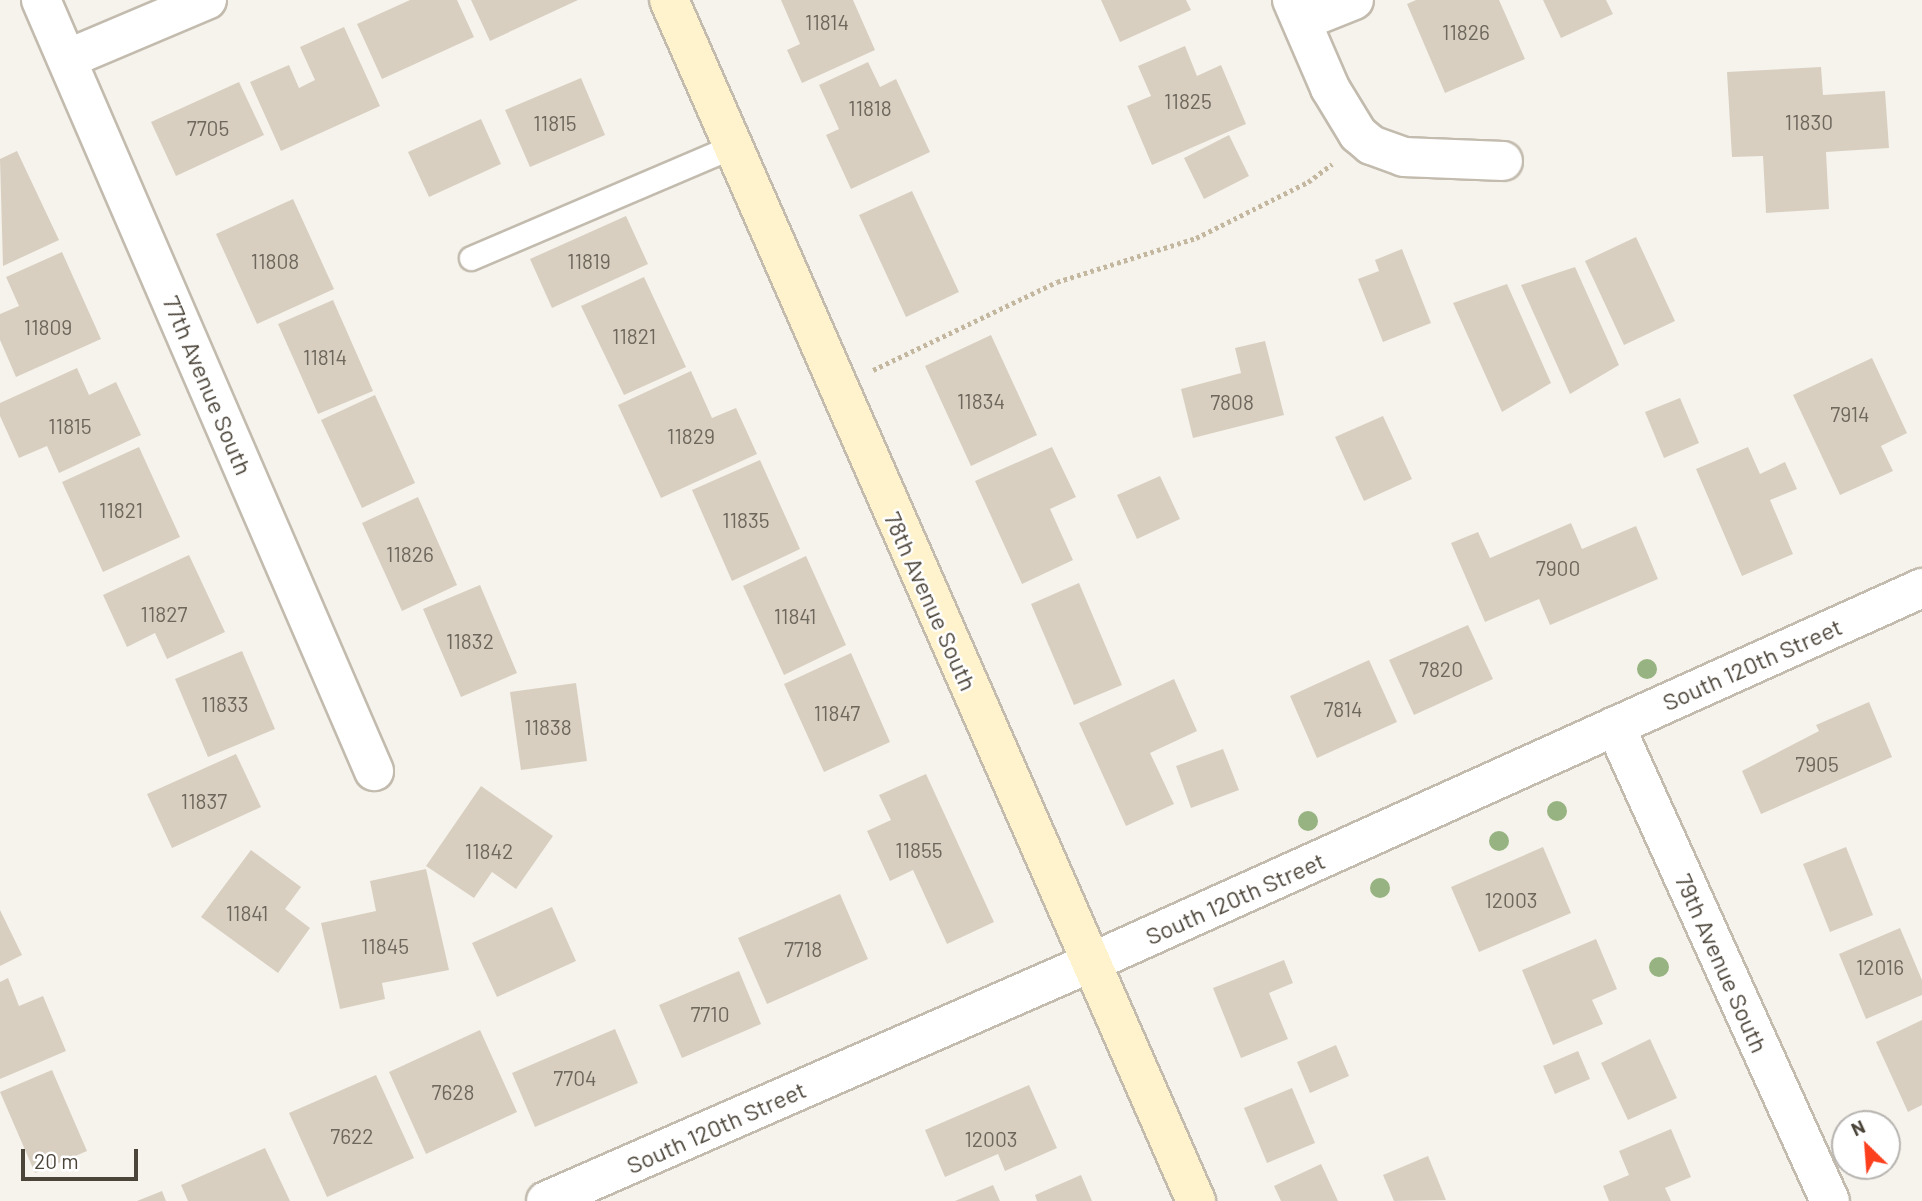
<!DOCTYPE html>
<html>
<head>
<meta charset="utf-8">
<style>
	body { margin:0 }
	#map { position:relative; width:1922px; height:1201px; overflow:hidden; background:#f6f3ec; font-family:Barlow,sans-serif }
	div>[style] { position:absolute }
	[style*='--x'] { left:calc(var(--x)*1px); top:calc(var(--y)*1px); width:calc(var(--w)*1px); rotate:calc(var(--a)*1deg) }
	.building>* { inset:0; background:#d8cfc1 }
	.path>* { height:4.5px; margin-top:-2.25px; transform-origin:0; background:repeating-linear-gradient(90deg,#c4b79f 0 3.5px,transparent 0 7px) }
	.roads { filter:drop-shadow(2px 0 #c2bbae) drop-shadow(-2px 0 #c2bbae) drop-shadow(0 2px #c2bbae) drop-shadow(0 -2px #c2bbae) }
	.lane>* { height:23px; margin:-11.5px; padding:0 11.5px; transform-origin:11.5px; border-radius:11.5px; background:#fff }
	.street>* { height:38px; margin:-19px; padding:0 19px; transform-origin:19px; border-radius:19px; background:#fff }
	.secondary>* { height:38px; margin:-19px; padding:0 19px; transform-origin:19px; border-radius:19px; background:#fff3cd }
	.trees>* { width:20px; height:20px; margin:-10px; border-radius:50%; background:#97b381 }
	span { translate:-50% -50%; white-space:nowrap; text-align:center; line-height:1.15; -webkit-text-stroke:5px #fff; paint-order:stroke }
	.number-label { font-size:21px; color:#6e675b }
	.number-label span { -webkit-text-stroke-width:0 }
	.street-label { font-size:24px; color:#4b4439 }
	.north { position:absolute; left:1831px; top:1110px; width:70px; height:70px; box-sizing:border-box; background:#fff; border:2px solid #b7b4b0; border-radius:50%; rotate:335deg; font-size:19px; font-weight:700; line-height:28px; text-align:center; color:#4b4439 }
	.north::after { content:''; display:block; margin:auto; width:24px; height:32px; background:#fc3f1d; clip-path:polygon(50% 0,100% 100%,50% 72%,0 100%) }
	.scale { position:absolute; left:21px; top:1149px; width:117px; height:32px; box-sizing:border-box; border:4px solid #4b4439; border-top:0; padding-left:9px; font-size:21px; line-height:24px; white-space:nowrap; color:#4b4439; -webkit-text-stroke:5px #fff; paint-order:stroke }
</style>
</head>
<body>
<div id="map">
	<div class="building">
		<i style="clip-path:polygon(410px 0,457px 0,474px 37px,382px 79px,357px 24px)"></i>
		<i style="clip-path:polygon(471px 0,578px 0,490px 41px)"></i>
		<i style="clip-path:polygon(781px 0,853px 0,875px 50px,802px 83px,787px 50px,800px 44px)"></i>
		<i style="clip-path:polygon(1101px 0,1186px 0,1191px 10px,1120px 42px)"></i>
		<i style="clip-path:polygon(1416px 0,1499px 0,1525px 59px,1445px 93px,1407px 4px)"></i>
		<i style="clip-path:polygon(1543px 0,1606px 0,1613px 14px,1561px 38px)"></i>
		<i style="clip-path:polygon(344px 27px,380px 106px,281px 151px,250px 82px,289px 65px,299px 88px,315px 80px,300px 47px)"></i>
		<i style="clip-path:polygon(1185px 46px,1197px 76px,1221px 65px,1246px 124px,1152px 165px,1127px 106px,1151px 96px,1138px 66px)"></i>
		<i style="clip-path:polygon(868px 62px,880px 87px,896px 79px,930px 152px,851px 189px,826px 135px,839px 129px,819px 85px)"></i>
		<i style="clip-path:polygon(1821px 67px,1823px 95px,1885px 91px,1889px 148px,1826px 152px,1829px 209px,1766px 213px,1763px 156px,1732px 157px,1727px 72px)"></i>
		<i style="clip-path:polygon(581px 78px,605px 135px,530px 167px,505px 110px)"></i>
		<i style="clip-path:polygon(239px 82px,264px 135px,176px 176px,151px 122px)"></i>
		<i style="clip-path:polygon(481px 119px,501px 164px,429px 197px,408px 152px)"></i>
		<i style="clip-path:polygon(1229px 135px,1249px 176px,1204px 199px,1184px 158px)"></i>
		<i style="clip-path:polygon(17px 151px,59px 240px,3px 266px,0 159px)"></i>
		<i style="clip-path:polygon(912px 191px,959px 292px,906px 317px,859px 215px)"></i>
		<i style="clip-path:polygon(293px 199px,334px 289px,257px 324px,216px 234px)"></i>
		<i style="clip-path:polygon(626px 216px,648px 264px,552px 308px,530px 259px)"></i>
		<i style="clip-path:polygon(1636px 237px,1675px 321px,1624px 345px,1585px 261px)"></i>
		<i style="clip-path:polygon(1402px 249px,1431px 323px,1383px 342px,1358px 279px,1379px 271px,1375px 260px)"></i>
		<i style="clip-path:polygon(62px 252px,101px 339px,16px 377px,0 340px,0 314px,19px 306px,6px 277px)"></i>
		<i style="clip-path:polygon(1575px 267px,1619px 365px,1570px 394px,1521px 285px)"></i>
		<i style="clip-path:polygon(644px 277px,686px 367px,624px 395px,581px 306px)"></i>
		<i style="clip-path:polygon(1507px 284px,1551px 383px,1502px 412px,1453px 303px)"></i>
		<i style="clip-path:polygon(333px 300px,373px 391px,318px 414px,278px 324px)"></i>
		<i style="clip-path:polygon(991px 335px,1037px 435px,971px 466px,925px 366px)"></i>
		<i style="clip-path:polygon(1265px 341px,1284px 415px,1193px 438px,1181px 389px,1241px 373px,1235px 348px)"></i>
		<i style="clip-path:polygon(1872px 358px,1907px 433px,1881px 446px,1893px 471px,1840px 495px,1793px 395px)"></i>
		<i style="clip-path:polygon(77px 368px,89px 395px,116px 382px,141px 435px,59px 473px,47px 446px,19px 458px,0 416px,0 403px)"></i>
		<i style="clip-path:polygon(691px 371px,712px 418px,736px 408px,757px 454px,661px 498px,618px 405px)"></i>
		<i style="clip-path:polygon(375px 395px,415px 483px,362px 508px,321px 420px)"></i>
		<i style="clip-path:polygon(1680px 398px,1699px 443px,1664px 458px,1645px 412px)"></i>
		<i style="clip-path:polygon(1383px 416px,1412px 479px,1364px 501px,1335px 437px)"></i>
		<i style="clip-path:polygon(139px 447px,180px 537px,103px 572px,62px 482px)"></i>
		<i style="clip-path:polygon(1052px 447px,1076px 497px,1050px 509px,1073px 560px,1022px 584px,975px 481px)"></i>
		<i style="clip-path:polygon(1748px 447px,1760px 474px,1785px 462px,1797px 489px,1770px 500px,1793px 554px,1742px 576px,1696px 469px)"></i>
		<i style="clip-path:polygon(760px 460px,800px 549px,732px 581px,692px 490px)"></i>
		<i style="clip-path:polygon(1160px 476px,1180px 519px,1137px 539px,1117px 495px)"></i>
		<i style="clip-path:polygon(418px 497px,457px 585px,402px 611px,362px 523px)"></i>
		<i style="clip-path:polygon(1571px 523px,1582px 549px,1636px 526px,1658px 579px,1550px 625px,1539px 599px,1485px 622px,1451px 543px,1478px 532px,1490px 558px)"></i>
		<i style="clip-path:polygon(189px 555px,225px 632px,167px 659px,155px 633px,127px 647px,103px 595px)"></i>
		<i style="clip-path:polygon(806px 556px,846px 645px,784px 675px,743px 586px)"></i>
		<i style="clip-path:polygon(1079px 583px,1122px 685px,1074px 705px,1031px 604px)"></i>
		<i style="clip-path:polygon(480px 585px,517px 673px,461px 697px,423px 609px)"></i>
		<i style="clip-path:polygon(1468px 625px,1493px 679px,1414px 715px,1389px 660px)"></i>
		<i style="clip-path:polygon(242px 651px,275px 729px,208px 757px,175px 679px)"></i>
		<i style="clip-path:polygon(851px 653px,890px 742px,824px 772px,784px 684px)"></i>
		<i style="clip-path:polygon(1369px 660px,1397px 722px,1317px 758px,1290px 696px)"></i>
		<i style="clip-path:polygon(1174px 679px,1197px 731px,1150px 753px,1174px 804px,1126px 826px,1079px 723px)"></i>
		<i style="clip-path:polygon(576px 683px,587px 761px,521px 770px,510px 692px)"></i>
		<i style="clip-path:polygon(1869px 702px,1892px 757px,1761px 814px,1742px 771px,1819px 731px,1816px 725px)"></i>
		<i style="clip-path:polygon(1223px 749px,1239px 790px,1191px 808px,1176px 766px)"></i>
		<i style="clip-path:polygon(236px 754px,261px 807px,172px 848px,147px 794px)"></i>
		<i style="clip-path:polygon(926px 774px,994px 922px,947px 944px,913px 870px,890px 881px,867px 831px,891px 820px,879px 795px)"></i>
		<i style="clip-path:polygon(481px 786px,553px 836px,516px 889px,492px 872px,474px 898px,426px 866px)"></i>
		<i style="clip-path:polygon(1543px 847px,1571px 913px,1479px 952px,1451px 887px)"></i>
		<i style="clip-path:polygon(1846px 847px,1873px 915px,1830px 932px,1803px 864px)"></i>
		<i style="clip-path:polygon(251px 850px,301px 887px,285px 909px,310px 928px,278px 973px,201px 917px)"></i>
		<i style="clip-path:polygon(426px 869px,449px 970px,382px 983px,385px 999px,340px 1009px,321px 923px,376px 911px,370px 881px)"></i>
		<i style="clip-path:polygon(840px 894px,868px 959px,767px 1004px,738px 938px)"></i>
		<i style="clip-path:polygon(552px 907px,576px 961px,497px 997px,472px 943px)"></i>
		<i style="clip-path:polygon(0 910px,22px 955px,0 966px)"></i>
		<i style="clip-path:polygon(1900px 928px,1922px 980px,1922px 995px,1866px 1019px,1839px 954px)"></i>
		<i style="clip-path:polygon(1596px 939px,1617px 989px,1592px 1000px,1603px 1024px,1553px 1045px,1522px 970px)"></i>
		<i style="clip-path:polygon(1284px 960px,1293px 983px,1269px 993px,1288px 1039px,1241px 1058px,1213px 988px)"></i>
		<i style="clip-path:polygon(739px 971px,761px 1024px,682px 1058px,659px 1005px)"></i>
		<i style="clip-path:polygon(8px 978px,19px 1006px,43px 996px,66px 1051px,0 1079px,0 982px)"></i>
		<i style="clip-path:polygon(1922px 1020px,1922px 1105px,1908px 1112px,1876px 1042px)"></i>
		<i style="clip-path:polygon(615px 1029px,638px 1083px,535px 1127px,512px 1073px)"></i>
		<i style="clip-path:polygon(480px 1030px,517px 1112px,426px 1154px,389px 1072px)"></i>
		<i style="clip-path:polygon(1650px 1039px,1677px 1098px,1628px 1120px,1601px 1063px)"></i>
		<i style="clip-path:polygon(1336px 1045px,1349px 1076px,1310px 1093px,1297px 1062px)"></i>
		<i style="clip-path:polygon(1578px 1051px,1590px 1079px,1555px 1094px,1543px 1066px)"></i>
		<i style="clip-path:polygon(52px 1070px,87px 1151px,35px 1173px,0 1092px)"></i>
		<i style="clip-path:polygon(376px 1075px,414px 1158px,327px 1197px,289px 1113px)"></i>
		<i style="clip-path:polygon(1029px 1085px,1057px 1148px,1005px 1171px,998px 1154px,945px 1177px,925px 1130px)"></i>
		<i style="clip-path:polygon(1292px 1088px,1315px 1143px,1267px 1163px,1244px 1108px)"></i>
		<i style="clip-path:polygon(1671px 1129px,1691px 1177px,1665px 1188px,1671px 1201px,1609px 1201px,1603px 1186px,1629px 1175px,1619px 1151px)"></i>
		<i style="clip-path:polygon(265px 1148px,290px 1201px,188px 1201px,181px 1185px)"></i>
		<i style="clip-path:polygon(1428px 1156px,1446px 1200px,1394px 1201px,1383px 1175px)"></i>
		<i style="clip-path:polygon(1321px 1164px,1338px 1201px,1281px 1201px,1274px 1186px)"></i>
		<i style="clip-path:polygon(1081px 1175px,1092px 1201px,1037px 1201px,1035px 1195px)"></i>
		<i style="clip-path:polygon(993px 1185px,1000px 1201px,955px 1201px)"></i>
		<i style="clip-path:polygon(162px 1191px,166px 1201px,137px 1201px)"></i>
	</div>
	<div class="path">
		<i style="--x:873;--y:370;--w:204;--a:-25.6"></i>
		<i style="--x:1057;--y:282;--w:146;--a:-17.6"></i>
		<i style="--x:1196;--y:238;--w:125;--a:-26.6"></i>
		<i style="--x:1308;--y:182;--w:30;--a:-37"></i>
	</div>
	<div class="roads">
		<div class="lane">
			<i style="--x:471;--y:258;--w:285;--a:-23.1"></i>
		</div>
		<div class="street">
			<i style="--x:41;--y:0;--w:840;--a:66.64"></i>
			<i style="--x:1292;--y:0;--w:96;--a:66.6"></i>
			<i style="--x:1330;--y:88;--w:54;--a:58.7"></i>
			<i style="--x:1358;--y:134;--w:17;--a:40"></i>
			<i style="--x:1371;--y:145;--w:35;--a:20"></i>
			<i style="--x:1404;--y:157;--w:99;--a:2.3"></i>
			<i style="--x:1302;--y:21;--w:56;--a:-22"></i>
			<i style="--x:67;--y:59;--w:152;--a:-22.9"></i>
			<i style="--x:1615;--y:726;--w:521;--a:65.65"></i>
			<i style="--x:546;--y:1201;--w:594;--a:-23.63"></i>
			<i style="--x:1090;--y:963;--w:913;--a:-24.26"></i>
		</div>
		<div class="secondary">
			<i style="--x:669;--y:0;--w:1312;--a:66.31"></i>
		</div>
	</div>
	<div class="trees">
		<i style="left:1647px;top:669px"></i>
		<i style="left:1557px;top:811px"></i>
		<i style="left:1308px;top:821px"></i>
		<i style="left:1499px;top:841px"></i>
		<i style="left:1380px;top:888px"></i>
		<i style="left:1659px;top:967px"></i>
	</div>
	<div class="number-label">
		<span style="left:827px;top:22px">11814</span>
		<span style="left:1466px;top:32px">11826</span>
		<span style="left:1188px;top:101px">11825</span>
		<span style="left:870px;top:108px">11818</span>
		<span style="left:1809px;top:122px">11830</span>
		<span style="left:555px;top:123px">11815</span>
		<span style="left:208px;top:128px">7705</span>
		<span style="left:275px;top:261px">11808</span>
		<span style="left:589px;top:261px">11819</span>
		<span style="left:48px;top:327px">11809</span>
		<span style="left:634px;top:336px">11821</span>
		<span style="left:325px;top:357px">11814</span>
		<span style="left:981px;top:401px">11834</span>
		<span style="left:1232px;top:402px">7808</span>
		<span style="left:1850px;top:414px">7914</span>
		<span style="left:70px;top:426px">11815</span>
		<span style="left:691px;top:436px">11829</span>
		<span style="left:121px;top:510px">11821</span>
		<span style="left:746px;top:520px">11835</span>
		<span style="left:410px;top:554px">11826</span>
		<span style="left:1558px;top:568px">7900</span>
		<span style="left:164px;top:614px">11827</span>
		<span style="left:795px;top:616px">11841</span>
		<span style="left:470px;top:641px">11832</span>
		<span style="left:1441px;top:669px">7820</span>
		<span style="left:225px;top:704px">11833</span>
		<span style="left:1343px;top:709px">7814</span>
		<span style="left:837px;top:713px">11847</span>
		<span style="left:548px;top:727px">11838</span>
		<span style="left:1817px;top:764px">7905</span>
		<span style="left:204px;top:801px">11837</span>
		<span style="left:919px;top:850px">11855</span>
		<span style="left:489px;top:851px">11842</span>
		<span style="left:1511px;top:900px">12003</span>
		<span style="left:247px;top:913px">11841</span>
		<span style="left:385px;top:946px">11845</span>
		<span style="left:803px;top:949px">7718</span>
		<span style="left:1880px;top:967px">12016</span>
		<span style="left:710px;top:1014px">7710</span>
		<span style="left:575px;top:1078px">7704</span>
		<span style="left:453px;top:1092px">7628</span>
		<span style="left:352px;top:1136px">7622</span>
		<span style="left:991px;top:1139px">12003</span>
	</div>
	<div class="street-label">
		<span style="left:208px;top:385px;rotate:67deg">77th Avenue South</span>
		<span style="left:931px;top:601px;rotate:66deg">78th Avenue South</span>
		<span style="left:1752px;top:664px;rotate:-24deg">South 120th Street</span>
		<span style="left:1235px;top:898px;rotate:-24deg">South 120th Street</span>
		<span style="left:1722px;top:963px;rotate:66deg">79th Avenue South</span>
		<span style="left:716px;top:1127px;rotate:-24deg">South 120th Street</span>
	</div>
	<div class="north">N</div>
	<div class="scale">20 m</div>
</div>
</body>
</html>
